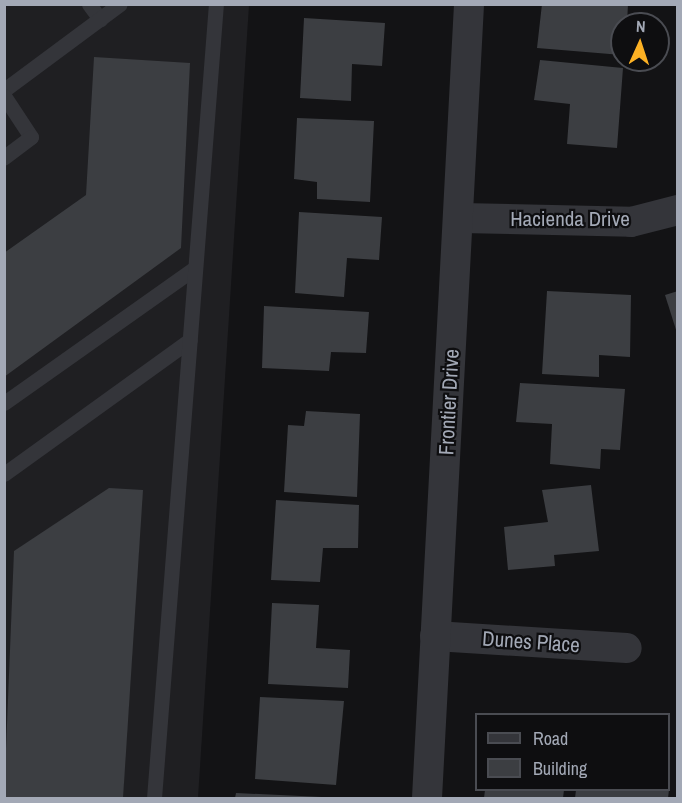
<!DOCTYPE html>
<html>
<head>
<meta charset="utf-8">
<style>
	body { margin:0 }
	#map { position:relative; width:682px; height:803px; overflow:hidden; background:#131315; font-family:"Archivo Narrow",sans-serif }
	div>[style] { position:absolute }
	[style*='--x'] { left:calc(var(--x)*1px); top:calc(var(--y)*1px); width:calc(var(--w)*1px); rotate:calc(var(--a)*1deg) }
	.built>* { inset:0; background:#1f1f22 }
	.building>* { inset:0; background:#3c3e42 }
	.lane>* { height:15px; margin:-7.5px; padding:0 7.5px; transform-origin:7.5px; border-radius:7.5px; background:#34353a }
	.street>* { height:30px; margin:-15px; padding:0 15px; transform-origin:15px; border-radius:15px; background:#34353a }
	span { translate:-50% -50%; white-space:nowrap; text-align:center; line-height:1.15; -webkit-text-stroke:4.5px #0e0e10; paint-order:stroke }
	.street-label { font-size:21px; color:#a3a9b6 }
	.frame { position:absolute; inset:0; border:6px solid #a3a9b6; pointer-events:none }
	.legend { position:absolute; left:475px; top:713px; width:195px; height:78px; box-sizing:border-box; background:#0e0e10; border:2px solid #4a4c52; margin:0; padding:8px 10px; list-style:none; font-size:18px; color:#a3a9b6 }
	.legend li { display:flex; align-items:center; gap:12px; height:30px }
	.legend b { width:30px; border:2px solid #4a4c52 }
	.north { position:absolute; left:610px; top:12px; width:60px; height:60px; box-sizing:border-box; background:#0e0e10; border:2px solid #4a4c52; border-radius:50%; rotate:3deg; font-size:16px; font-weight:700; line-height:24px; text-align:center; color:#a3a9b6 }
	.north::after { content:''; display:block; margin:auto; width:21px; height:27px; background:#fcb124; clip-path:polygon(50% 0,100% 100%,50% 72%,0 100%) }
</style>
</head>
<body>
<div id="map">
	<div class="built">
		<i style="clip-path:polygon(5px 5px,249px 5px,198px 798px,5px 798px)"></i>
	</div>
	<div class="building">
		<i style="clip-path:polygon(542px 4px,628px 4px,627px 24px,622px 24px,622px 55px,537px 48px)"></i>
		<i style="clip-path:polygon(304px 18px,385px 23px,382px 66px,352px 64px,351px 101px,300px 98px)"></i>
		<i style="clip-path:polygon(94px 57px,190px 63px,181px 248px,4px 377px,4px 253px,86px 195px)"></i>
		<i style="clip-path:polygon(540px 60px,623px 68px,617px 148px,567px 144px,570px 104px,534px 100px)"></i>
		<i style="clip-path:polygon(297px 118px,374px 121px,370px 202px,317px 199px,317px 182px,294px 179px)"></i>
		<i style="clip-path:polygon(299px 212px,382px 217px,379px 260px,347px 258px,344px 297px,295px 293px)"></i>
		<i style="clip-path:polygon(547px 291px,631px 295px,630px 357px,599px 355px,599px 377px,542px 374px)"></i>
		<i style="clip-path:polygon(678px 291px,678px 333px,677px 333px,665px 295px)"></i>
		<i style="clip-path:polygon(264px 306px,369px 312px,366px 353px,331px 352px,329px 371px,262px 368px)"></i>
		<i style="clip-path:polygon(520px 383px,625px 389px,620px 450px,601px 449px,600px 469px,550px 464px,552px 424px,516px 422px)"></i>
		<i style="clip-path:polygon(306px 411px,360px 414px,357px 497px,284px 492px,288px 425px,304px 426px)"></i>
		<i style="clip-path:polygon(591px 485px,599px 551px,554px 555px,555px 566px,508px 570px,504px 527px,548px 522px,542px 490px)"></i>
		<i style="clip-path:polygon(109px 488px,143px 490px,123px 798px,4px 798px,14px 551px)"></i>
		<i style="clip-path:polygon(276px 500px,359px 505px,358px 548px,323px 548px,320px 582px,271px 580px)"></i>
		<i style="clip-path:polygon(272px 603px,319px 605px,316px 648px,350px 650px,348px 688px,268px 684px)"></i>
		<i style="clip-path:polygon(260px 697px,344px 701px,336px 785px,255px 779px)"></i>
		<i style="clip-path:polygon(485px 790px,564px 790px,563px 798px,484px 798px)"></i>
		<i style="clip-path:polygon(576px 790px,669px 790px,668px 798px,575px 798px)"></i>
		<i style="clip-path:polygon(236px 793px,322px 797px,322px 798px,235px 798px)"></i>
	</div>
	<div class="lane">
		<i style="--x:89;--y:4;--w:19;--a:54"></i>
		<i style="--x:4;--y:90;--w:144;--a:-36.6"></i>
		<i style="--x:4;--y:96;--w:49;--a:56.6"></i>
		<i style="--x:31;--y:137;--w:34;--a:143"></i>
		<i style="--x:4;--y:403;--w:234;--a:-35.3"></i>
		<i style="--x:4;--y:474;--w:229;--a:-35.8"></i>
		<i style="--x:154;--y:798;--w:796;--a:-85.54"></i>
	</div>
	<div class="street">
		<i style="--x:461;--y:218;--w:170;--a:1.3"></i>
		<i style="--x:631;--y:222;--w:49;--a:-14.3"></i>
		<i style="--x:435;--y:636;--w:192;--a:3.6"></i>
		<i style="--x:427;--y:798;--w:795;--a:-86.97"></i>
	</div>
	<div class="street-label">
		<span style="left:570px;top:219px">Hacienda Drive</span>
		<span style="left:449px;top:402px;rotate:-87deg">Frontier Drive</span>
		<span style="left:531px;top:642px;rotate:4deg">Dunes Place</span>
	</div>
	<div class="frame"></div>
	<ul class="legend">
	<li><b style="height:8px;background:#34353a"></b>Road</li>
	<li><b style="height:16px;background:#3c3e42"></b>Building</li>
	</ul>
	<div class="north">N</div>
</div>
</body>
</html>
